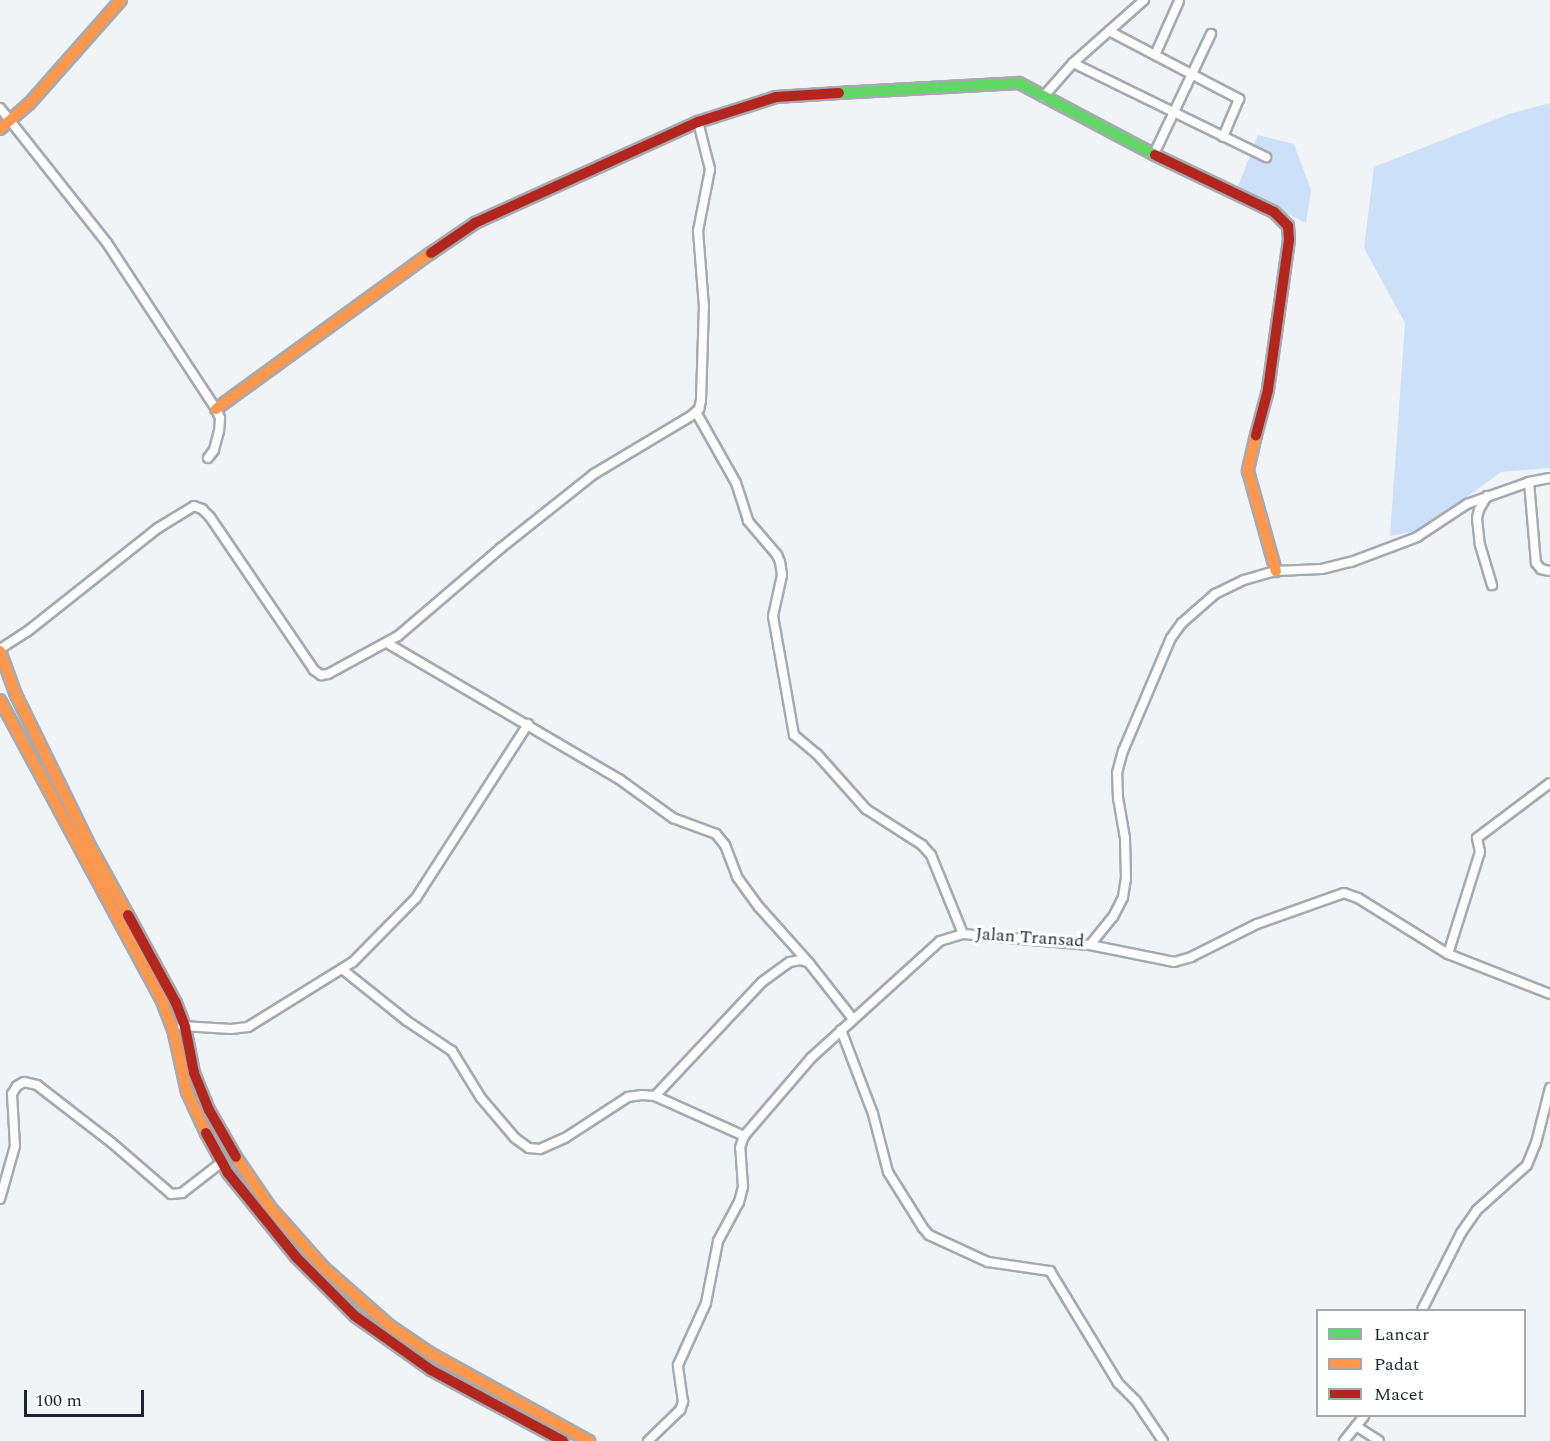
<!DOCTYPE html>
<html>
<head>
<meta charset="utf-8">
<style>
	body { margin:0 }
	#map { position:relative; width:1550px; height:1441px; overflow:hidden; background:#f1f4f7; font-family:Spectral,serif }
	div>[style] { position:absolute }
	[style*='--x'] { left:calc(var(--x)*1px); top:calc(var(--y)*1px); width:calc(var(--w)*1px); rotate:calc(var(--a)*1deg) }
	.green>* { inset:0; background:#cce0f7 }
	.roads { filter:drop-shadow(2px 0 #a5aab0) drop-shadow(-2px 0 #a5aab0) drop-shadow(0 2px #a5aab0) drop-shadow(0 -2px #a5aab0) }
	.street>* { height:8px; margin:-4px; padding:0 4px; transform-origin:4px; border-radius:4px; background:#fdfdfe }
	.fast>* { height:10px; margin:-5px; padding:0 5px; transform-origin:5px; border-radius:5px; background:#63d668 }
	.slow>* { height:10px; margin:-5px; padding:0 5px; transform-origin:5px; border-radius:5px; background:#ff974d }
	.jam>* { height:10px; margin:-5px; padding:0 5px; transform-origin:5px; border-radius:5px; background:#b3261e }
	span { translate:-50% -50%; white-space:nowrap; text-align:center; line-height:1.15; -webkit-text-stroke:6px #fff; paint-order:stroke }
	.street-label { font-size:18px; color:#1c252f }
	.legend { position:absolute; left:1316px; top:1309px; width:210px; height:108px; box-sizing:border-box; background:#fff; border:2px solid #a4a8ac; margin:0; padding:8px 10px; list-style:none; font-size:18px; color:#1c252f }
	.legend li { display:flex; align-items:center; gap:12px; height:30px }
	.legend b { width:30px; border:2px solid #a4a8ac }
	.scale { position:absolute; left:24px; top:1390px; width:120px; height:27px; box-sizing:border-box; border:3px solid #1c252f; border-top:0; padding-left:8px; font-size:18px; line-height:21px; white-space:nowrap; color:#1c252f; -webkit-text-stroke:4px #fff; paint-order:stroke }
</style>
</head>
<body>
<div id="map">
	<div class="green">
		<i style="clip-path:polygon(1550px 103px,1550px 468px,1501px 472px,1422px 530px,1390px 536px,1405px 323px,1364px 248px,1374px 167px,1509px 114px)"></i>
		<i style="clip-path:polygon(1258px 135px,1294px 144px,1311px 190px,1306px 223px,1237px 189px)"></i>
	</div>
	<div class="roads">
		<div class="street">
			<i style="--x:1109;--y:31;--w:147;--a:27.6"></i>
			<i style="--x:1239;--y:99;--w:41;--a:112.8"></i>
			<i style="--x:1155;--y:55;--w:59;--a:-66"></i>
			<i style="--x:1073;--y:63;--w:215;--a:26"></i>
			<i style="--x:1043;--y:97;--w:45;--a:-48.6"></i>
			<i style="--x:1073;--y:63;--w:95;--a:-41.6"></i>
			<i style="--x:0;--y:108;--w:172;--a:51.6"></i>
			<i style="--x:107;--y:243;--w:199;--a:56.7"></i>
			<i style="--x:216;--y:409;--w:10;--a:66"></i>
			<i style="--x:220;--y:418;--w:13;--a:94"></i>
			<i style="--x:219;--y:431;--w:20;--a:105"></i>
			<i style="--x:214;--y:450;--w:10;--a:127"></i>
			<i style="--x:1154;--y:154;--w:133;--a:-64.6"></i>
			<i style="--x:696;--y:412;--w:81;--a:60.6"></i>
			<i style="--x:736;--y:483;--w:40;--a:72"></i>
			<i style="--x:748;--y:521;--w:45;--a:49.5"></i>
			<i style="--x:777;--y:555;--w:8;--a:67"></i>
			<i style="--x:780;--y:562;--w:13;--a:81"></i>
			<i style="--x:782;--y:575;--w:42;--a:102.4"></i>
			<i style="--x:773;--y:616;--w:121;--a:80"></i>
			<i style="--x:794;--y:735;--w:30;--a:40"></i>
			<i style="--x:817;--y:754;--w:74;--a:48.3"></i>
			<i style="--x:866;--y:809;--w:67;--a:32.7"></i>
			<i style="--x:922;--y:845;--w:13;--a:48"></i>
			<i style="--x:931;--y:855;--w:85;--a:67.9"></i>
			<i style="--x:1529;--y:482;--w:81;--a:85.1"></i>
			<i style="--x:1536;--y:563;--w:8;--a:50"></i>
			<i style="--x:1541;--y:569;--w:9;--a:13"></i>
			<i style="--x:1487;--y:496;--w:16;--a:120"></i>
			<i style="--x:1479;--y:510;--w:8;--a:104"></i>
			<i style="--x:1477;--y:518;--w:27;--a:84"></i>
			<i style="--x:1480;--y:545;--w:42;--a:73.3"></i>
			<i style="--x:387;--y:643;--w:269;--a:30.4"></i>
			<i style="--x:619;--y:779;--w:67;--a:35.8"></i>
			<i style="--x:673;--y:818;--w:46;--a:20.4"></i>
			<i style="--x:716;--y:834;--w:14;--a:51"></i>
			<i style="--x:725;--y:845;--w:34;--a:69"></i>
			<i style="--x:737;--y:877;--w:37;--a:54"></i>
			<i style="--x:759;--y:907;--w:75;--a:48.2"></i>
			<i style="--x:809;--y:963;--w:71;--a:51.8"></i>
			<i style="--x:0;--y:649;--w:33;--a:-33"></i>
			<i style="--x:28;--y:631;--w:166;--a:-38.4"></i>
			<i style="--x:158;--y:528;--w:42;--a:-31.4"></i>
			<i style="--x:194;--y:506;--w:9;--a:21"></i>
			<i style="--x:202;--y:509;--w:11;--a:45"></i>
			<i style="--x:210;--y:517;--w:185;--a:55.8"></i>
			<i style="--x:314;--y:670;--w:9;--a:36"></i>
			<i style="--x:321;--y:675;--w:7;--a:-8"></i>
			<i style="--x:328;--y:674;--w:80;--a:-28.5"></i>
			<i style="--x:398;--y:636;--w:135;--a:-40.5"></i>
			<i style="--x:501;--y:548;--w:119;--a:-38.5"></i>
			<i style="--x:594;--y:474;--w:113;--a:-30.9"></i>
			<i style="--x:691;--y:416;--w:11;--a:-41"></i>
			<i style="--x:699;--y:409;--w:9;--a:-77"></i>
			<i style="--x:701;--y:400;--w:93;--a:-88.2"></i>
			<i style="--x:704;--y:307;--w:76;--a:-94.5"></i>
			<i style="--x:698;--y:231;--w:63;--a:-79"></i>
			<i style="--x:710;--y:169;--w:49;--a:-104.3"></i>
			<i style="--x:1090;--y:945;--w:86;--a:11.4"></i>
			<i style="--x:1174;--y:962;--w:18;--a:-16"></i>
			<i style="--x:1191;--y:957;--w:74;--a:-26.6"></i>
			<i style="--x:1257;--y:924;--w:92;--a:-19.6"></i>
			<i style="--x:1344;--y:893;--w:15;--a:20"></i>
			<i style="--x:1358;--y:898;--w:106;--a:31.9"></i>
			<i style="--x:1448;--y:954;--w:110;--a:21.4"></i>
			<i style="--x:1448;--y:954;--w:107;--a:-72.6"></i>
			<i style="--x:1480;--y:852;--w:14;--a:-102"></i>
			<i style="--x:1477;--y:838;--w:91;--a:-37"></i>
			<i style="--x:342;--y:969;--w:83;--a:38.7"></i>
			<i style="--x:407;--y:1021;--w:54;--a:33.7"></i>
			<i style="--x:452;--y:1051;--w:55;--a:58.3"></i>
			<i style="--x:481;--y:1098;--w:52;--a:49.6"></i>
			<i style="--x:515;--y:1138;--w:17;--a:36"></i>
			<i style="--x:529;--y:1148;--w:11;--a:5"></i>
			<i style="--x:540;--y:1149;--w:27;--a:-24"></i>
			<i style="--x:565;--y:1138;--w:75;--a:-33.1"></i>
			<i style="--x:628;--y:1097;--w:14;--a:-8"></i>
			<i style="--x:642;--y:1095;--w:13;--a:4"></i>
			<i style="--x:655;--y:1096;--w:98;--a:24.2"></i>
			<i style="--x:182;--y:1026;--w:49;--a:3.5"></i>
			<i style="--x:231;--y:1029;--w:17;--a:-7"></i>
			<i style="--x:248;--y:1027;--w:123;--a:-31.8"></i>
			<i style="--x:353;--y:962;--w:90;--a:-45.5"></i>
			<i style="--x:416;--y:898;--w:207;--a:-57.2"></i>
			<i style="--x:841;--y:1030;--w:90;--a:69.1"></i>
			<i style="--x:873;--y:1114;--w:60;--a:75.5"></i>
			<i style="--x:888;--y:1172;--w:66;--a:58"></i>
			<i style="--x:923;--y:1228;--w:9;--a:49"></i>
			<i style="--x:929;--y:1235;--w:65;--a:24.6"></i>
			<i style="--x:988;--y:1262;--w:63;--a:8.3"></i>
			<i style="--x:1050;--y:1271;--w:131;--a:58.7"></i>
			<i style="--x:1118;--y:1383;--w:25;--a:45"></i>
			<i style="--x:1136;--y:1401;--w:48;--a:56"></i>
			<i style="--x:655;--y:1096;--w:156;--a:-46.8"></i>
			<i style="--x:762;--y:982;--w:34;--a:-36"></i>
			<i style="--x:790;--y:962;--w:10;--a:-11"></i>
			<i style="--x:800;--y:960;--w:7;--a:16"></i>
			<i style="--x:0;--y:1199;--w:55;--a:-74.2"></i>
			<i style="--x:15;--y:1146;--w:52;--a:-93.3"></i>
			<i style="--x:12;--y:1094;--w:9;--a:-58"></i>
			<i style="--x:17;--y:1086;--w:8;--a:-30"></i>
			<i style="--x:24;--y:1082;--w:13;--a:13"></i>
			<i style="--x:37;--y:1085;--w:95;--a:37.7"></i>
			<i style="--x:112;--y:1143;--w:78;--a:40.8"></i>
			<i style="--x:171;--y:1194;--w:11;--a:-5"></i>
			<i style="--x:182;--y:1193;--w:51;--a:-37.8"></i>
			<i style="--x:1422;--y:1310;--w:86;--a:-63.1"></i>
			<i style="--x:1461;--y:1233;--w:28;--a:-55"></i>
			<i style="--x:1477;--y:1210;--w:67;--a:-42"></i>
			<i style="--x:1527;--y:1165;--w:24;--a:-68"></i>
			<i style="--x:1536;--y:1143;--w:57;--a:-75.7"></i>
			<i style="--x:1356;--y:1426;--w:27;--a:33"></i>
			<i style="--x:648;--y:1441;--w:45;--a:-44.1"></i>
			<i style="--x:680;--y:1410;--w:9;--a:-69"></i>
			<i style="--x:683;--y:1402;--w:37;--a:-98"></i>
			<i style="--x:678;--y:1365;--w:68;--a:-65.7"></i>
			<i style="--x:706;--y:1303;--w:63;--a:-79"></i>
			<i style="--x:718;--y:1241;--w:44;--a:-61.7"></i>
			<i style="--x:739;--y:1202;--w:16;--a:-75"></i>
			<i style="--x:743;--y:1187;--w:39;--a:-94"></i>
			<i style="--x:740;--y:1148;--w:13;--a:-72"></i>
			<i style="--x:744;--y:1136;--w:103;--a:-49.3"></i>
			<i style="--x:811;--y:1058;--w:174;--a:-42.2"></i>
			<i style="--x:940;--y:941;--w:24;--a:-17"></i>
			<i style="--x:963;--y:934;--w:127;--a:5"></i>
			<i style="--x:1090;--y:945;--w:36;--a:-51"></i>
			<i style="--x:1113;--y:917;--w:22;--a:-63"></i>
			<i style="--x:1123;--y:897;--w:18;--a:-81"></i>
			<i style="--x:1126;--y:879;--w:41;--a:-91.4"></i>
			<i style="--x:1125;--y:838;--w:41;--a:-99.9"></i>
			<i style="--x:1118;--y:798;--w:25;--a:-92"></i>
			<i style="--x:1117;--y:773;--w:23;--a:-75"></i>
			<i style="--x:1123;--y:751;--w:123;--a:-67"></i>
			<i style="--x:1171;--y:638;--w:19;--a:-54"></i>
			<i style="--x:1182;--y:623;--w:44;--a:-41.3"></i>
			<i style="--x:1215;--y:594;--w:32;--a:-26"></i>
			<i style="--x:1244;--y:580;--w:33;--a:-16"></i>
			<i style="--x:1276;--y:571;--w:46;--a:-2.5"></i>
			<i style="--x:1322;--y:569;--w:30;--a:-14"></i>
			<i style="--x:1351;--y:562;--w:71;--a:-20.7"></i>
			<i style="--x:1417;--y:537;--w:60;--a:-33.4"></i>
			<i style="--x:1467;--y:504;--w:66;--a:-19.5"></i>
			<i style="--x:1529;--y:482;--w:21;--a:-11"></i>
			<i style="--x:1344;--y:1441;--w:32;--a:-51"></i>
		</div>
		<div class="fast">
			<i style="--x:839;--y:93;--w:180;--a:-3.2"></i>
			<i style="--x:1019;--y:83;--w:154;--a:27.9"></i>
		</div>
		<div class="slow">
			<i style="--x:0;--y:129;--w:38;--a:-41"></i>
			<i style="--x:29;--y:104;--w:139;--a:-48.5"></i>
			<i style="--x:216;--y:409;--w:266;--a:-36"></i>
			<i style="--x:1256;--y:435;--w:37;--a:103"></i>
			<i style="--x:1248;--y:471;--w:104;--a:74.4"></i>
			<i style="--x:0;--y:651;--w:47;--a:70"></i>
			<i style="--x:16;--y:695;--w:170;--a:63.9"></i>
			<i style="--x:91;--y:848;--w:77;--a:61.1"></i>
			<i style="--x:0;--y:700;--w:342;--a:61.7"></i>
			<i style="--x:162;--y:1001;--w:30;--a:69"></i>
			<i style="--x:173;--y:1029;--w:65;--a:77.5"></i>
			<i style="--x:187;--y:1092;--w:45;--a:65.1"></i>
			<i style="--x:236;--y:1157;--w:60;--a:55.8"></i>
			<i style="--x:270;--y:1207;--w:80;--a:48.5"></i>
			<i style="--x:323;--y:1267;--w:89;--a:41.4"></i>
			<i style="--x:390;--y:1326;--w:48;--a:34"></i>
			<i style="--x:430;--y:1353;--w:182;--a:29"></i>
		</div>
		<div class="jam">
			<i style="--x:1155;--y:155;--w:132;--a:25.6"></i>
			<i style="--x:1274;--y:212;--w:20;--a:45"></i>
			<i style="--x:1288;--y:226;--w:14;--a:86"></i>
			<i style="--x:1289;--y:240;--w:151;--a:98"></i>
			<i style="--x:1268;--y:390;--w:47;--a:104.9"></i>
			<i style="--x:431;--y:253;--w:53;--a:-34.3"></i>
			<i style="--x:475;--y:223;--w:245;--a:-24.4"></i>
			<i style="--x:698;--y:122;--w:82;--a:-17.8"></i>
			<i style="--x:776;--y:97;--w:63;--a:-3.6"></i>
			<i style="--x:128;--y:915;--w:100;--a:61.4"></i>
			<i style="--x:176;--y:1003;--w:26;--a:69"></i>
			<i style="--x:185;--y:1027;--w:47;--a:78.9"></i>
			<i style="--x:194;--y:1073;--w:40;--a:68"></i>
			<i style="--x:209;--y:1110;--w:54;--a:60.1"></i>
			<i style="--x:206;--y:1133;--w:46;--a:61.2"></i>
			<i style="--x:228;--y:1173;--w:108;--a:51"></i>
			<i style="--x:296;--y:1257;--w:83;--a:45"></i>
			<i style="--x:355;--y:1316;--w:93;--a:35.4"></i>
			<i style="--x:431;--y:1370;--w:150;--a:28.3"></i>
		</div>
	</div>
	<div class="street-label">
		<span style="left:1030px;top:938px;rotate:4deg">Jalan Transad</span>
	</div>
	<ul class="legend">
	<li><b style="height:8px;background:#63d668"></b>Lancar</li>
	<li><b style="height:8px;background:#ff974d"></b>Padat</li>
	<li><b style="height:8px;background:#b3261e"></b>Macet</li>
	</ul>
	<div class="scale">100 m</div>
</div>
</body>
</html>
